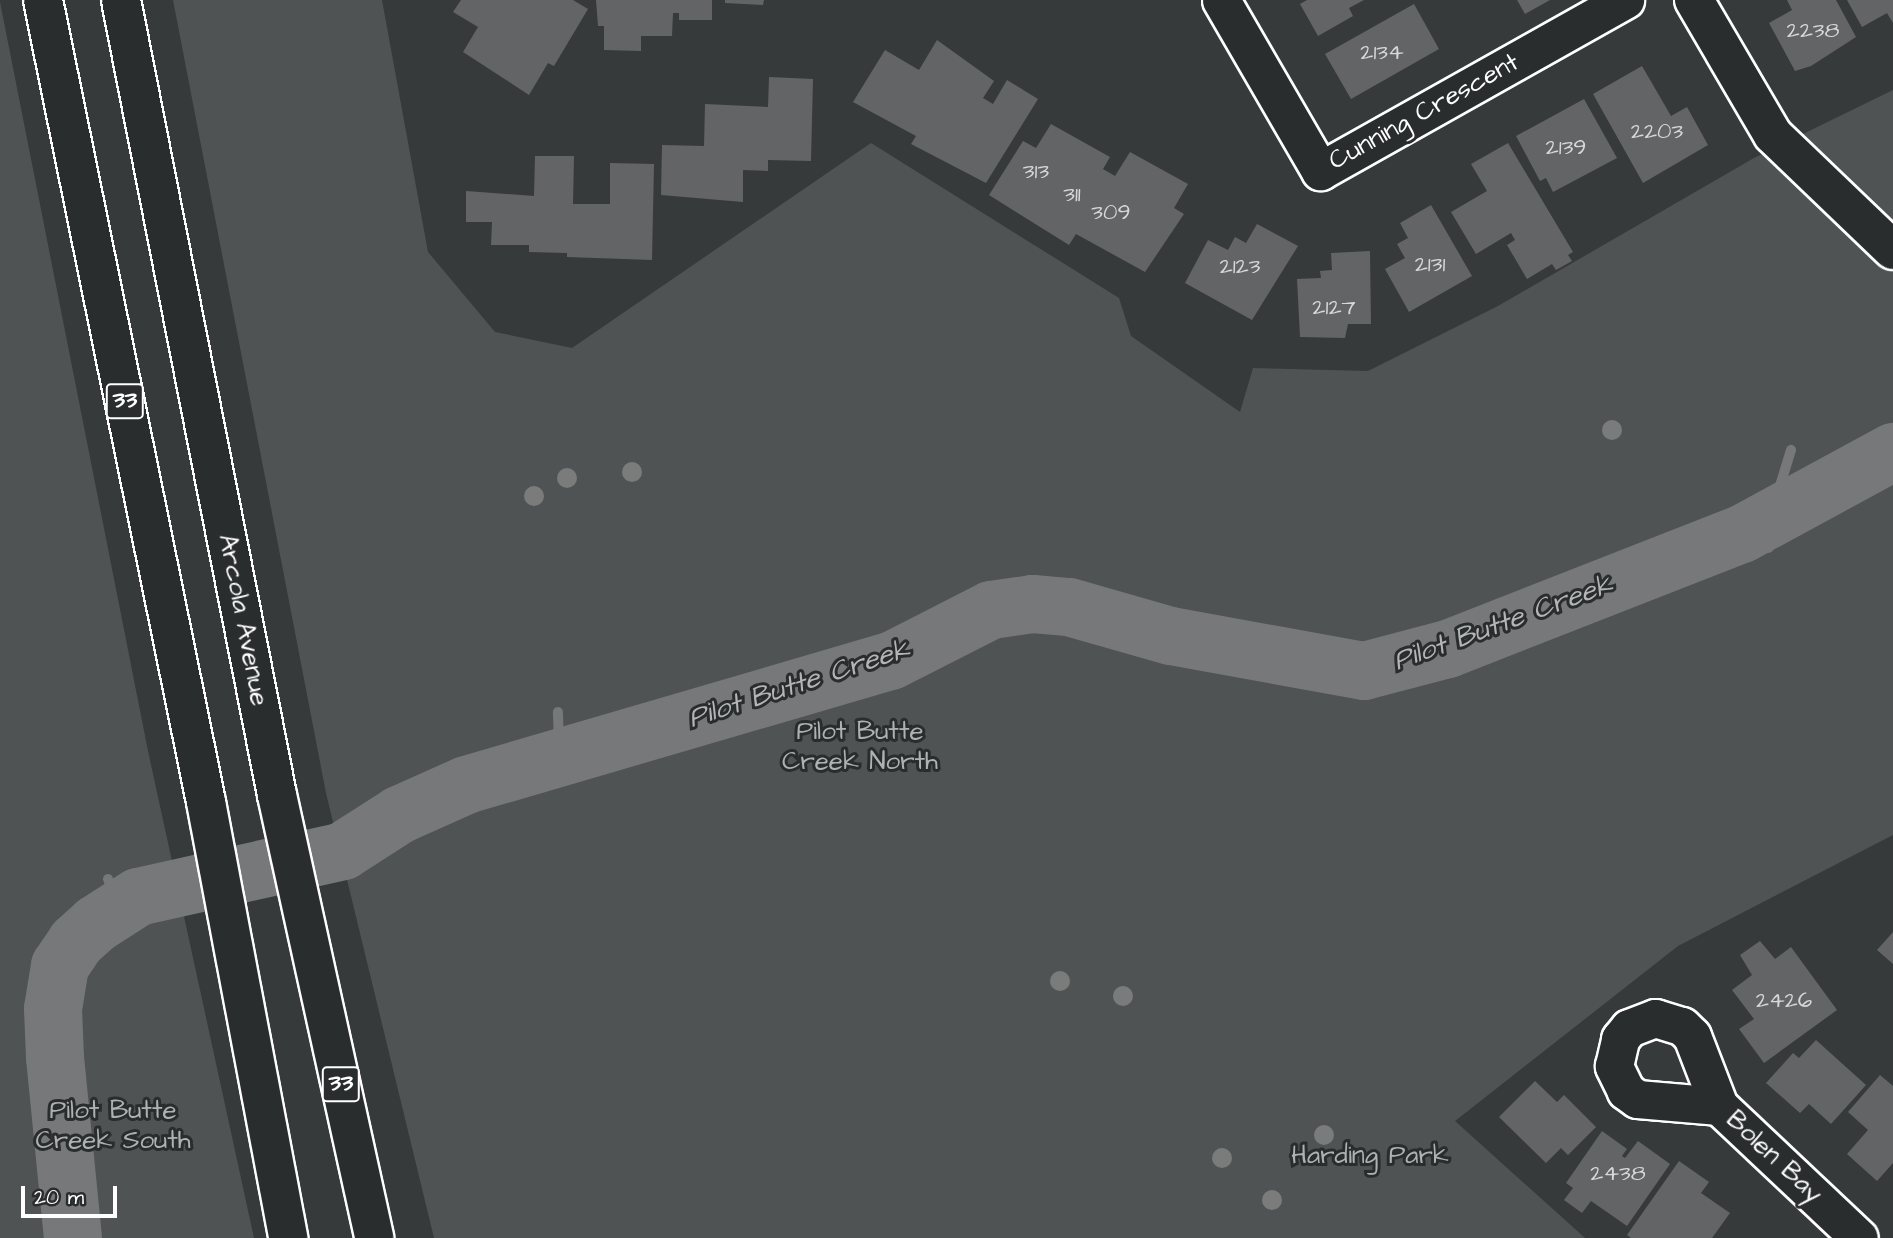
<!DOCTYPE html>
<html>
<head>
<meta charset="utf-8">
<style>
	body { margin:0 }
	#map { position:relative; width:1893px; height:1238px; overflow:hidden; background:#373a3b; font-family:"Architects Daughter",sans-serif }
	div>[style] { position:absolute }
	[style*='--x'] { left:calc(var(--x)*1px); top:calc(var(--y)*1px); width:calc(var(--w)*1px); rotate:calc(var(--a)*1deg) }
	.green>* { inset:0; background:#505354 }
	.stream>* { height:10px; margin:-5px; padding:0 5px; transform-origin:5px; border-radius:5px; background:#767879 }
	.river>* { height:58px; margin:-29px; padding:0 29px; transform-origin:29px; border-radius:29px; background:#767879 }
	.building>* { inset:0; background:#636465 }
	.roads { filter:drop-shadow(2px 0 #fff) drop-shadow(-2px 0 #fff) drop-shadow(0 2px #fff) drop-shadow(0 -2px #fff) }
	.minor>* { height:37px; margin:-18.5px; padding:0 18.5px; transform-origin:18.5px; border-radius:18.5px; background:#2a2d2e }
	.tertiary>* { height:38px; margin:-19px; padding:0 19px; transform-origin:19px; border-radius:19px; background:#2a2d2e }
	.primary>* { height:38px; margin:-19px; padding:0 19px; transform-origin:19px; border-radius:19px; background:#2a2d2e }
	.trees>* { width:20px; height:20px; margin:-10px; border-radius:50%; background:#7a7c7c }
	span { translate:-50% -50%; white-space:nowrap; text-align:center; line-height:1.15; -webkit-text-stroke:6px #2a2d2e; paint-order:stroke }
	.number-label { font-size:23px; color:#d8d8d8 }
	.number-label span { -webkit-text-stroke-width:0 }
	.shield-label span { padding:2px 5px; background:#2a2d2e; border:2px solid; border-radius:5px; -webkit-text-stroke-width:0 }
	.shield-label { font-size:24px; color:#fff; font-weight:700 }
	.street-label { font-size:26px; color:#fff }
	.park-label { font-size:26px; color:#b0b2b2 }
	.water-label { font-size:28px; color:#b4b5b5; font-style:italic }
	.scale { position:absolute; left:21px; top:1186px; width:96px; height:32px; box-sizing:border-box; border:4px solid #fff; border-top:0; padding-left:9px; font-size:21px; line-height:24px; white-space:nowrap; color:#fff; -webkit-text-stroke:5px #2a2d2e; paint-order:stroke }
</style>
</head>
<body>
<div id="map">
	<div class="green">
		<i style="clip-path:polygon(173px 0,382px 0,428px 252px,495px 332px,572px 348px,871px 143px,1119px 298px,1131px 336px,1240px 412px,1253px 368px,1368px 371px,1498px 306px,1754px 158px,1893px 90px,1893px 835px,1678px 946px,1455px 1121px,1585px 1238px,434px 1238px,326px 793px)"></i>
		<i style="clip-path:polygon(0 2px,148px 751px,254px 1238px,0 1238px)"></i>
	</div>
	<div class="stream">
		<i style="--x:1759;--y:526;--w:42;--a:-61.6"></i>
		<i style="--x:1779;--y:489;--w:41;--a:-72.9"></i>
		<i style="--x:1742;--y:534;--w:30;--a:27"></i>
		<i style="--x:543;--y:763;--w:25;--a:-50"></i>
		<i style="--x:559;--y:744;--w:32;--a:-92"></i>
		<i style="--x:108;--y:879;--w:17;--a:69"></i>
		<i style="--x:114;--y:895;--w:18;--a:99"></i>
	</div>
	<div class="river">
		<i style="--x:73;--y:1238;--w:182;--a:-95.7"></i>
		<i style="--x:55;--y:1057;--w:48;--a:-92.4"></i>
		<i style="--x:53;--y:1009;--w:44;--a:-80.8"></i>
		<i style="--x:60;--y:966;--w:29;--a:-56"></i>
		<i style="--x:76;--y:942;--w:27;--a:-42"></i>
		<i style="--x:96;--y:924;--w:50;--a:-32.7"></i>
		<i style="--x:138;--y:897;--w:210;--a:-12.6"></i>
		<i style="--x:343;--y:851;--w:67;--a:-32.7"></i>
		<i style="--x:399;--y:815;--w:73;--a:-24.1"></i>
		<i style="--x:466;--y:785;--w:443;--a:-16.3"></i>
		<i style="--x:891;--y:661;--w:112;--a:-27"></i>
		<i style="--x:991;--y:610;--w:42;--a:-8.1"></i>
		<i style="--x:1033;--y:604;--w:36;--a:5"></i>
		<i style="--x:1069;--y:607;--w:106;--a:15.9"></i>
		<i style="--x:1171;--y:636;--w:196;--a:10.3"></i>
		<i style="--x:1364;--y:671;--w:87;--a:-14.7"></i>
		<i style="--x:1448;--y:649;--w:316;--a:-21.4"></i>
		<i style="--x:1742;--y:534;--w:172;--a:-28.5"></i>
	</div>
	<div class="building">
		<i style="clip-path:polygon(461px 0,573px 0,588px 9px,554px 66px,548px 63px,529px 95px,463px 52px,478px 27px,453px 12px)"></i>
		<i style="clip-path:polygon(596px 0,712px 0,712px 20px,679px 20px,679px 13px,673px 13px,672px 36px,641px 36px,641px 51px,604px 50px,604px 26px,598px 26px)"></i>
		<i style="clip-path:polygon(725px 0,764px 0,763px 5px,725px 3px)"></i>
		<i style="clip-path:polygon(1307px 0,1364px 0,1349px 8px,1353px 16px,1318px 36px,1300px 4px)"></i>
		<i style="clip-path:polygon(1517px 0,1550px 0,1525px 14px)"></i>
		<i style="clip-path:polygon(1787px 0,1836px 0,1856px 37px,1811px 66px,1795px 71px,1769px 23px,1792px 10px)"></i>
		<i style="clip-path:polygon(1847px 0,1893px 0,1893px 23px,1887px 13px,1862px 27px)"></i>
		<i style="clip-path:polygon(1414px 4px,1439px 49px,1351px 99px,1325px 54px)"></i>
		<i style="clip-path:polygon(937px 40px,994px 81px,983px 98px,993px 104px,1007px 80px,1038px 99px,986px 183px,911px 144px,916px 136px,853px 102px,885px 50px,919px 70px)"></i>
		<i style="clip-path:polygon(1642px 66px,1671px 116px,1687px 107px,1708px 145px,1643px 183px,1593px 94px)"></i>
		<i style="clip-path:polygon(769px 77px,813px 79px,811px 161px,768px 160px,768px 171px,743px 170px,743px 202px,661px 195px,662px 145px,704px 146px,705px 104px,768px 107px)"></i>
		<i style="clip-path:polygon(1584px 99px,1617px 158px,1553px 192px,1546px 178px,1540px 181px,1516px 136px)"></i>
		<i style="clip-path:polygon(1051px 124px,1110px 157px,1103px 169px,1115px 176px,1130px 152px,1188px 184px,1174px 208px,1184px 214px,1145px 272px,1076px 234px,1069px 245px,989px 195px,1023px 141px,1036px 148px)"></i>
		<i style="clip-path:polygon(1508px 143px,1573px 252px,1568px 255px,1572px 261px,1556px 270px,1552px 264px,1527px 279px,1507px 245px,1515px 240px,1511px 233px,1476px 254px,1451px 212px,1487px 191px,1471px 164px)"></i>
		<i style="clip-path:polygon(535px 156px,574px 156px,573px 204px,610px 204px,610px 163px,654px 164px,652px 260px,567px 257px,567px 253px,529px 252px,529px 245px,491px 245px,492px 222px,466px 222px,466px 191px,534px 196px)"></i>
		<i style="clip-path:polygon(1431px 205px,1472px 276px,1409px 312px,1385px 269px,1405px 258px,1397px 244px,1408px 238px,1400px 223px)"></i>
		<i style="clip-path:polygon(1257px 224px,1298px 246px,1252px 320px,1185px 283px,1208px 240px,1228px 250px,1235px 237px,1246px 243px)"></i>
		<i style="clip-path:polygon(1370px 251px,1371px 324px,1348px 324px,1345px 338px,1300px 337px,1297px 279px,1321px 278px,1320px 271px,1332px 270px,1331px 253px)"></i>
		<i style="clip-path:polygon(1893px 932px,1893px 964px,1877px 950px)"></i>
		<i style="clip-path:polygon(1760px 941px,1775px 959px,1791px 947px,1837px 1010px,1764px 1063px,1739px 1029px,1754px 1019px,1732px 990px,1752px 975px,1740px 955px)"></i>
		<i style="clip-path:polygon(1816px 1040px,1866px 1085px,1831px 1124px,1809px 1104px,1800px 1113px,1766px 1083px,1793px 1053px,1799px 1058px)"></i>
		<i style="clip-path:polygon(1880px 1075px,1893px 1086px,1893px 1163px,1877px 1181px,1847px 1154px,1868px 1130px,1848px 1112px)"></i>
		<i style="clip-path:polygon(1535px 1081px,1557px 1102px,1564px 1095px,1596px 1127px,1568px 1155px,1561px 1148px,1546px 1163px,1499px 1117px)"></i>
		<i style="clip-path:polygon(1602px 1131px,1627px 1149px,1622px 1156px,1625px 1158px,1638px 1141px,1670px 1164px,1627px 1226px,1591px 1201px,1582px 1213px,1564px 1200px,1573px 1188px,1566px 1183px)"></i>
		<i style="clip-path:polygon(1679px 1161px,1709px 1182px,1701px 1193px,1730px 1213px,1712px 1238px,1631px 1238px,1627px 1235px)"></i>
	</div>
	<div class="roads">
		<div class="minor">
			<i style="--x:1221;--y:0;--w:198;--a:59.9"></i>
			<i style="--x:1320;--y:171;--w:350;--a:-29.3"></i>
			<i style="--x:1655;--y:1018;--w:28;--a:17"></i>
			<i style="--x:1682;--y:1026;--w:14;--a:45"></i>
			<i style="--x:1692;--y:1036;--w:75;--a:68.9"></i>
			<i style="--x:1719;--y:1106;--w:82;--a:-175.1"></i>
			<i style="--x:1637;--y:1099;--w:14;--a:-144"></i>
			<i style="--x:1626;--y:1091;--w:28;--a:-116"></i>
			<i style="--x:1614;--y:1066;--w:28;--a:-77"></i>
			<i style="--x:1620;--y:1039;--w:14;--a:-51"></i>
			<i style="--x:1629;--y:1028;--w:28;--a:-21"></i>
			<i style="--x:1719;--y:1106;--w:192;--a:43.3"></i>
		</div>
		<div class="tertiary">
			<i style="--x:1694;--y:0;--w:156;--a:59.7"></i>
			<i style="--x:1773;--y:135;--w:166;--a:43.8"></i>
		</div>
		<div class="primary">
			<i style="--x:43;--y:0;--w:818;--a:78.51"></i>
			<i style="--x:206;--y:802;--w:444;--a:79.3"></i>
			<i style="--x:121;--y:0;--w:810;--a:78.9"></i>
			<i style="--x:277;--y:795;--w:453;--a:77.6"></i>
		</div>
	</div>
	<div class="trees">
		<i style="left:1612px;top:430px"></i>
		<i style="left:632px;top:472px"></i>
		<i style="left:567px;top:478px"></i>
		<i style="left:534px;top:496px"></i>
		<i style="left:1060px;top:981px"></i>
		<i style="left:1123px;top:996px"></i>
		<i style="left:1324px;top:1135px"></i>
		<i style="left:1222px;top:1158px"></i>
		<i style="left:1272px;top:1200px"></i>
	</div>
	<div class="number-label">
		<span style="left:1813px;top:30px">2238</span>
		<span style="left:1382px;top:52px">2134</span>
		<span style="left:1657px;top:131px">2203</span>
		<span style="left:1566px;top:147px">2139</span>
		<span style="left:1036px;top:171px">313</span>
		<span style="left:1072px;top:194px">311</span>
		<span style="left:1111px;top:212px">309</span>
		<span style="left:1430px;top:264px">2131</span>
		<span style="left:1240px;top:266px">2123</span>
		<span style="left:1334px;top:307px">2127</span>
		<span style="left:1784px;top:1000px">2426</span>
		<span style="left:1618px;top:1173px">2438</span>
	</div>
	<div class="shield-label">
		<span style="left:125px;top:401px">33</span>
		<span style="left:341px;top:1084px">33</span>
	</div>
	<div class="street-label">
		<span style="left:1424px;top:112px;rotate:-29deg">Cunning Crescent</span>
		<span style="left:243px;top:620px;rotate:79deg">Arcola Avenue</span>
		<span style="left:1774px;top:1157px;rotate:43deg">Bolen Bay</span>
	</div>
	<div class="park-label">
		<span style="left:860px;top:747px">Pilot Butte<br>Creek North</span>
		<span style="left:113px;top:1126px">Pilot Butte<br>Creek South</span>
		<span style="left:1370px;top:1156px">Harding Park</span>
	</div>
	<div class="water-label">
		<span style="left:1503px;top:623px;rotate:-20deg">Pilot Butte Creek</span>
		<span style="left:799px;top:684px;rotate:-18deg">Pilot Butte Creek</span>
	</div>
	<div class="scale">20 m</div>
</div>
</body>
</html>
